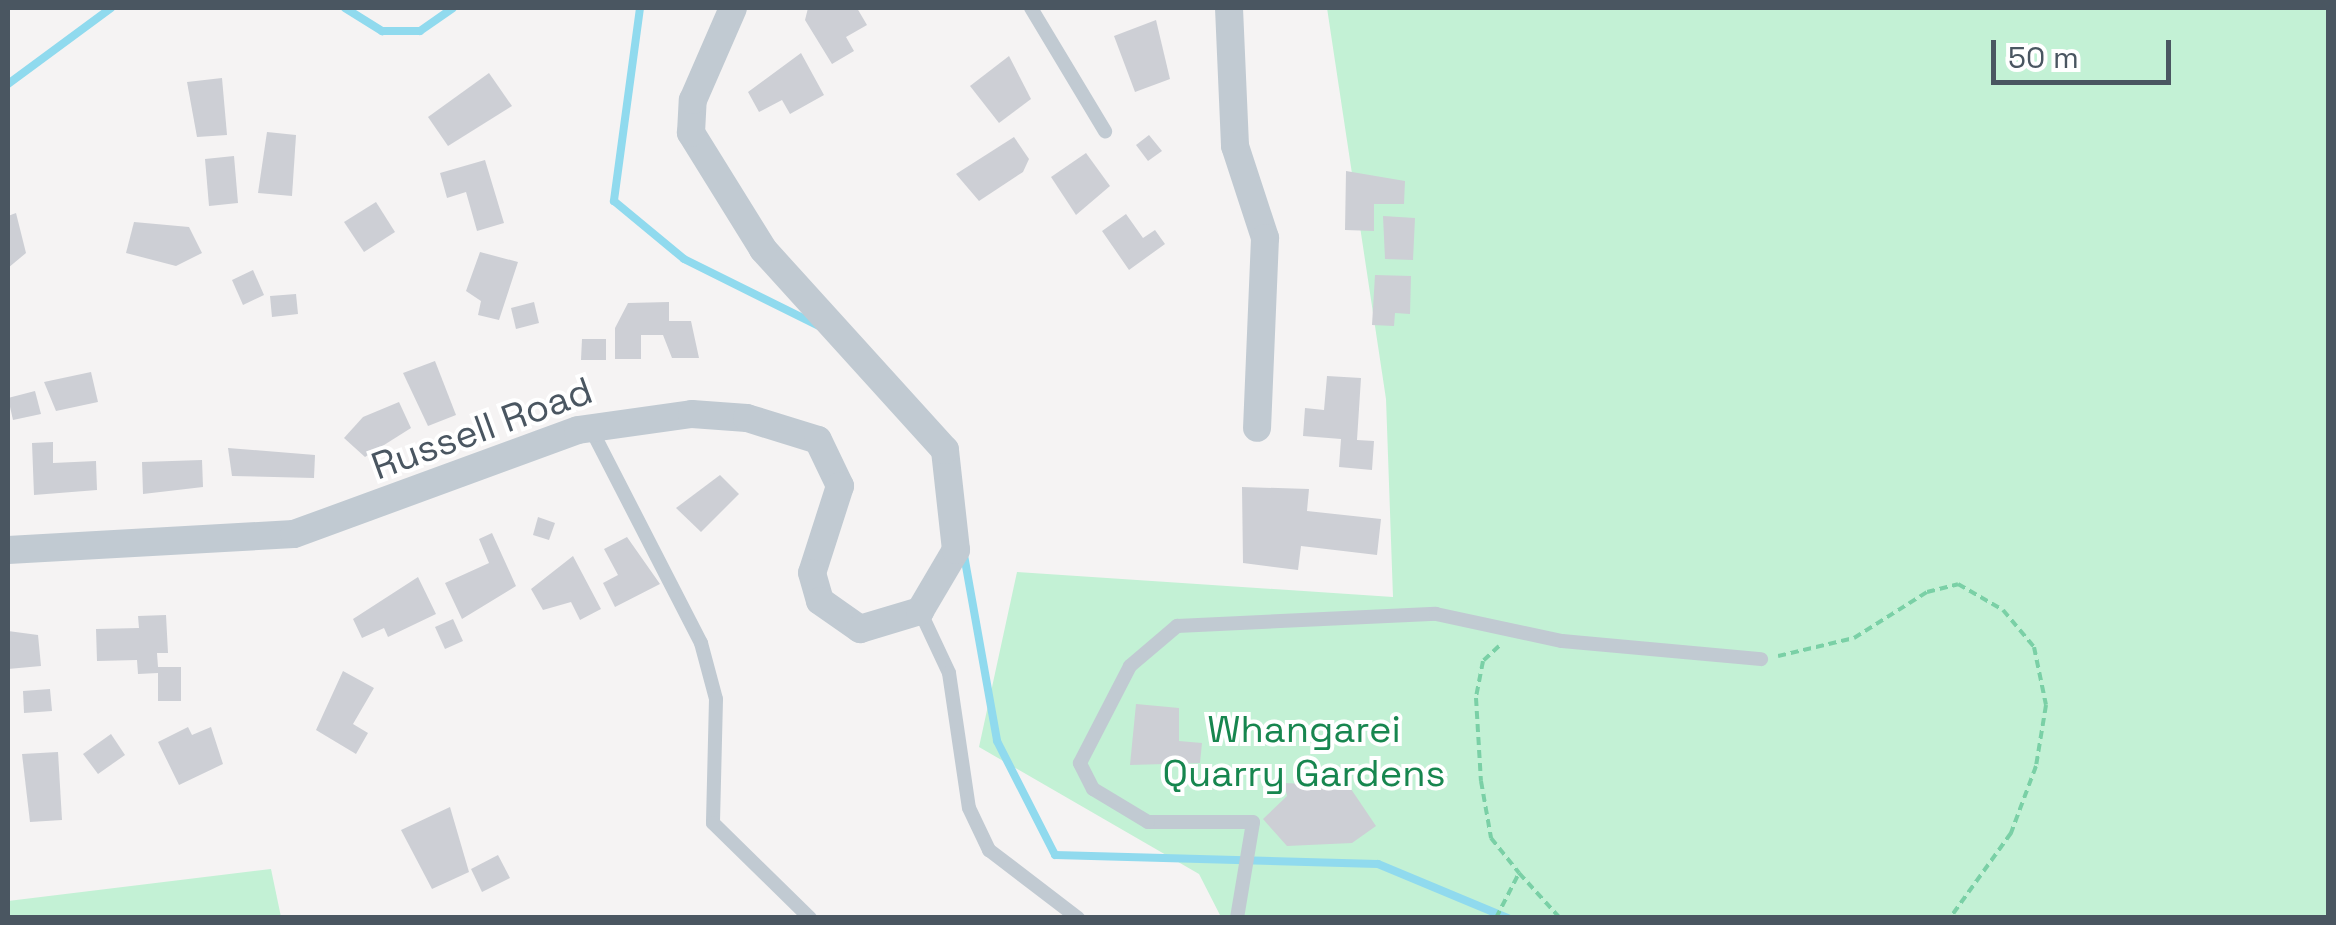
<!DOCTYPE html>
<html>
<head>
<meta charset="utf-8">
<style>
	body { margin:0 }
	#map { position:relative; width:2336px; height:925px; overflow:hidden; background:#f5f3f3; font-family:"Space Grotesk",sans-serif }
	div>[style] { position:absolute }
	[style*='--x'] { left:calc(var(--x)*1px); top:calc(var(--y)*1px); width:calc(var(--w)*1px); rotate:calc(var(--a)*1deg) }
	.green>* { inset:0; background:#c3f1d5 }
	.stream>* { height:8px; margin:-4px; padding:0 4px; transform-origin:4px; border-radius:4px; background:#90daee }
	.building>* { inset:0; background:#cdcfd5 }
	.path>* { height:4px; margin-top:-2px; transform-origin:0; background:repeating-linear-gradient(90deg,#7ad0a6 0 8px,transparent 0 13px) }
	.lane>* { height:14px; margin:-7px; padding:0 7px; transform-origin:7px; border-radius:7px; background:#c1cad2 }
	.street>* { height:28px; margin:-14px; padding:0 14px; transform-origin:14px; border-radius:14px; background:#c1cad2 }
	span { translate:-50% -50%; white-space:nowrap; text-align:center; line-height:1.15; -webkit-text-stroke:8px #fff; paint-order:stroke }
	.street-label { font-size:38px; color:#4a5661 }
	.park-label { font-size:38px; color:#17864f }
	.frame { position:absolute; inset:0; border:10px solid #4a5661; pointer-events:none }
	.scale { position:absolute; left:1991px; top:40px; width:180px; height:45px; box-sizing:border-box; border:5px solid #4a5661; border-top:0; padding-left:12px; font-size:30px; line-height:35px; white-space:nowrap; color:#4a5661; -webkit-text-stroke:8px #fff; paint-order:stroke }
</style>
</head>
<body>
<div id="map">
	<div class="green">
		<i style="clip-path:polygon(1327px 8px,2328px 8px,2328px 917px,1221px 917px,1199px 874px,979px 747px,1017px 572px,1393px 597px,1386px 399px)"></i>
		<i style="clip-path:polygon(271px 869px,281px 917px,8px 917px,8px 901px)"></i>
	</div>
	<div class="stream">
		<i style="--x:345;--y:8;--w:44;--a:31.9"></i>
		<i style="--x:382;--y:31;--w:38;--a:0"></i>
		<i style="--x:420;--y:31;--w:40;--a:-34.9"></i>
		<i style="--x:640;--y:8;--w:195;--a:97.7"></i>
		<i style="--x:614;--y:201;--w:91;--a:39.6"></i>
		<i style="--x:684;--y:259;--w:151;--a:26.4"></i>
		<i style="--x:8;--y:84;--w:128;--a:-36.4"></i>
		<i style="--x:964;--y:555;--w:189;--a:79.9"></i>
		<i style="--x:997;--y:741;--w:128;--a:63"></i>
		<i style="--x:1055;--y:855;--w:323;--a:1.6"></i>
		<i style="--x:1378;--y:864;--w:141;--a:22.6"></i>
	</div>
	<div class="building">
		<i style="clip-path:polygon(808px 8px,857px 8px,867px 25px,846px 37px,854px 51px,832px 64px,805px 20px)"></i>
		<i style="clip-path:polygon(1156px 20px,1170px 79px,1135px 92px,1114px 36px)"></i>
		<i style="clip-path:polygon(801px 53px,824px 95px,790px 114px,782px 100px,759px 112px,748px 92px)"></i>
		<i style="clip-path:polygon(1009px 56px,1031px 99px,999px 123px,970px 86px)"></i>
		<i style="clip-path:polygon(489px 73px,512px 106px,448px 146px,428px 117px)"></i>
		<i style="clip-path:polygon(222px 78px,227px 135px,197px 137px,187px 82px)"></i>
		<i style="clip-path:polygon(267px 132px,296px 135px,292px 196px,258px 193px)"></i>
		<i style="clip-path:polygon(1149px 135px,1162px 151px,1148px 161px,1136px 145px)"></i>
		<i style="clip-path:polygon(1014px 137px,1029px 159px,1023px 172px,979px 201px,956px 174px)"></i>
		<i style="clip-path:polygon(1086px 153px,1110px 186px,1076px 215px,1051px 177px)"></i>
		<i style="clip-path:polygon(234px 156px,238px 203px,209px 206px,205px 159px)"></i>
		<i style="clip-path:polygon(485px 160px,504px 223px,477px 231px,466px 192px,447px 198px,440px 173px)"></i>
		<i style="clip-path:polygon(1346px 171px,1405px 181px,1404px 204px,1374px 204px,1374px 231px,1345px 230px)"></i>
		<i style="clip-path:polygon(376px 202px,395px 232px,364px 252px,344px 222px)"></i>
		<i style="clip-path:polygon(16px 213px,26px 253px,8px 268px,8px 216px)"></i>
		<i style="clip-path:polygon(1126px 214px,1143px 238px,1155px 230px,1165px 244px,1129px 270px,1102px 231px)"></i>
		<i style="clip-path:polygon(1383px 216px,1415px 218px,1413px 260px,1385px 259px)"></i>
		<i style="clip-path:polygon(134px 222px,189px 227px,202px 253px,176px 266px,126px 253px)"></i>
		<i style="clip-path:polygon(480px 252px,518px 262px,499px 320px,478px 315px,481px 301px,466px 291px)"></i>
		<i style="clip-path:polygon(253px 270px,264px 295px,243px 305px,232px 280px)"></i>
		<i style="clip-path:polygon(1375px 275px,1411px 276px,1410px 314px,1395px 313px,1394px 326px,1372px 325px)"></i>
		<i style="clip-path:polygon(296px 294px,298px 314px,272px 317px,270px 296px)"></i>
		<i style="clip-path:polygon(534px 302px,539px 323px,516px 329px,511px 308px)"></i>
		<i style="clip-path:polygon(669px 302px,669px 321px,691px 321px,699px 358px,672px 358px,663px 335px,641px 335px,641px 359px,615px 359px,615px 328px,628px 303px)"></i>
		<i style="clip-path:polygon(582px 339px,606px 339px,606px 360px,581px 360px)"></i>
		<i style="clip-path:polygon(435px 361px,456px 415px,428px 426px,403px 373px)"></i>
		<i style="clip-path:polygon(91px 372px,98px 402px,56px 411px,44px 382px)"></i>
		<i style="clip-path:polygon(1327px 376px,1361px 378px,1357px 440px,1374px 441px,1372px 470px,1339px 467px,1341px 439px,1303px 436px,1305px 408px,1324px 410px)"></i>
		<i style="clip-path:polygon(35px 391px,41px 414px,13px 420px,8px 398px)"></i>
		<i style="clip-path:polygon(399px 402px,411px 428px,365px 457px,344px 438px,363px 417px)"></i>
		<i style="clip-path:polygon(53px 442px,53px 463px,96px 461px,97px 490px,34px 495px,32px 443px)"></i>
		<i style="clip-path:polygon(228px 448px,315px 455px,314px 478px,232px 476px)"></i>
		<i style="clip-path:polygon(202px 460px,203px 487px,143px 494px,142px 462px)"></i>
		<i style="clip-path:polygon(720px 475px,739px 494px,701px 532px,676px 508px)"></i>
		<i style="clip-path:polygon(1242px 487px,1309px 489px,1307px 511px,1381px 519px,1377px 555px,1301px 546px,1298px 570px,1243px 563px)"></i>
		<i style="clip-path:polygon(538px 517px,555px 523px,549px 540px,533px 535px)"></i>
		<i style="clip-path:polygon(492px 533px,516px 586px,462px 619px,445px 583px,489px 563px,479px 539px)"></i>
		<i style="clip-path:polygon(627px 537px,660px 584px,615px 607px,603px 583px,618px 575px,604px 549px)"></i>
		<i style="clip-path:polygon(573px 556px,601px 609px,580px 620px,571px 602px,543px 610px,531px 589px)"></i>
		<i style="clip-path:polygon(418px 577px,436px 614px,388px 637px,384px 628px,362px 638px,353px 619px)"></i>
		<i style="clip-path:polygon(166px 615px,168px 653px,157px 653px,158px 667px,181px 667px,181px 701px,158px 701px,158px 673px,138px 674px,137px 660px,97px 661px,96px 629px,139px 628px,138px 616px)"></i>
		<i style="clip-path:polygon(453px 619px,463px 641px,445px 649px,435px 627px)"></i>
		<i style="clip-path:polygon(8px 631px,38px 635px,41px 666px,8px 669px)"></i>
		<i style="clip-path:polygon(343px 671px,374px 688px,353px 724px,368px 733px,356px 754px,316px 730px)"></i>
		<i style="clip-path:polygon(50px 689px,52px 711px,24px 713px,23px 691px)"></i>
		<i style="clip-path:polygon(1136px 704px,1179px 708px,1179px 741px,1202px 743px,1200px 763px,1130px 765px)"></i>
		<i style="clip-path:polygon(188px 727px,192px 735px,211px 727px,223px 764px,179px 785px,158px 742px)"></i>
		<i style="clip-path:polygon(111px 734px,125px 755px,98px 774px,83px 754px)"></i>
		<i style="clip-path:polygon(58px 752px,62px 820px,30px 822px,22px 754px)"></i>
		<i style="clip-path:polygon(1284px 783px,1349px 786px,1376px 826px,1352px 843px,1287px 846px,1263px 819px,1287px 796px)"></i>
		<i style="clip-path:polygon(450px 807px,469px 872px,432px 889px,401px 830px)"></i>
		<i style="clip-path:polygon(498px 855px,510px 878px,482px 892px,471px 869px)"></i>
	</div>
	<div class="path">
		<i style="--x:1499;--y:646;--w:22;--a:137"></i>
		<i style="--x:1483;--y:661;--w:38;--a:101"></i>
		<i style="--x:1476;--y:698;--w:83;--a:86.6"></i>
		<i style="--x:1481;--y:781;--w:58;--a:80"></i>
		<i style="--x:1491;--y:838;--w:45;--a:51.3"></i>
		<i style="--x:1778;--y:656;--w:78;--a:-13.3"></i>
		<i style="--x:1854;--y:638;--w:86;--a:-32.2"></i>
		<i style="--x:1927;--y:592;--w:32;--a:-14"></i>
		<i style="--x:1958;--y:584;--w:52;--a:30"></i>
		<i style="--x:2003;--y:610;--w:48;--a:50"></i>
		<i style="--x:2034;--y:647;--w:59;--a:78.3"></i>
		<i style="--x:2046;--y:705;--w:62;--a:99.3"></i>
		<i style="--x:2036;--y:766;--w:72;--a:110.5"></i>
		<i style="--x:2011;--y:833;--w:105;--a:125.7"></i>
		<i style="--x:1496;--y:918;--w:51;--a:-62.9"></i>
		<i style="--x:1519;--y:873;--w:61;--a:47.7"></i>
	</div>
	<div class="lane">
		<i style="--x:1031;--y:8;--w:144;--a:59"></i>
		<i style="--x:590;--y:427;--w:243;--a:62.8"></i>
		<i style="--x:701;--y:643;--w:58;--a:75"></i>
		<i style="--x:716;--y:699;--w:124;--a:91.4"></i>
		<i style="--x:713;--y:823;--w:136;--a:44.4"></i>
		<i style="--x:920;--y:611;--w:68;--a:64.9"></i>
		<i style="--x:949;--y:673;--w:136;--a:81.6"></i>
		<i style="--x:969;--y:808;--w:47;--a:64.5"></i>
		<i style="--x:989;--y:850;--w:112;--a:37.4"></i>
		<i style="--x:1237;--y:918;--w:97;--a:-80.5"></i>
		<i style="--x:1253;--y:822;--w:105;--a:180"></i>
		<i style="--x:1148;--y:822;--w:64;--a:-149"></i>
		<i style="--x:1093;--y:789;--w:29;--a:-117"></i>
		<i style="--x:1080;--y:763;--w:109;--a:-62.7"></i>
		<i style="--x:1130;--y:666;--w:62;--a:-40.4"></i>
		<i style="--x:1177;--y:626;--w:259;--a:-2.7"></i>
		<i style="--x:1436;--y:614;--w:129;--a:12.1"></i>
		<i style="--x:1562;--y:641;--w:200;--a:5.2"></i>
	</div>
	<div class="street">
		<i style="--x:1229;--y:8;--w:138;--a:87.5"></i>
		<i style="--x:1235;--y:146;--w:97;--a:71.9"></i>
		<i style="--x:1265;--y:238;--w:190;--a:92.4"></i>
		<i style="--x:8;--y:550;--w:286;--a:-3.2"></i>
		<i style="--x:294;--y:534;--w:302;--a:-20.1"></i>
		<i style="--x:578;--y:430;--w:115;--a:-8"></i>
		<i style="--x:692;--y:414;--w:55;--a:4.2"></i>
		<i style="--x:747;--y:418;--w:74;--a:17.2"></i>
		<i style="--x:818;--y:440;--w:51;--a:64.4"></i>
		<i style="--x:840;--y:486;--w:91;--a:107.8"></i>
		<i style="--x:812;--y:573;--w:29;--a:74"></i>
		<i style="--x:820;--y:601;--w:49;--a:35"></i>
		<i style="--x:860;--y:629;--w:63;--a:-16.7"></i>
		<i style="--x:920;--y:611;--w:71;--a:-59.5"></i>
		<i style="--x:956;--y:550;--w:101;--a:-96.3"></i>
		<i style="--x:945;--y:450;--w:271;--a:-132.2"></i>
		<i style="--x:763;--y:249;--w:137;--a:-121.8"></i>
		<i style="--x:691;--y:133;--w:33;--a:-87"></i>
		<i style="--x:693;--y:100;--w:100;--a:-66.5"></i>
	</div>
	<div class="street-label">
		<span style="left:482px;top:429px;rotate:-20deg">Russell Road</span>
	</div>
	<div class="park-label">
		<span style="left:1304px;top:752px">Whangarei<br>Quarry Gardens</span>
	</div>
	<div class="frame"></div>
	<div class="scale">50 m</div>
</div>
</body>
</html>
